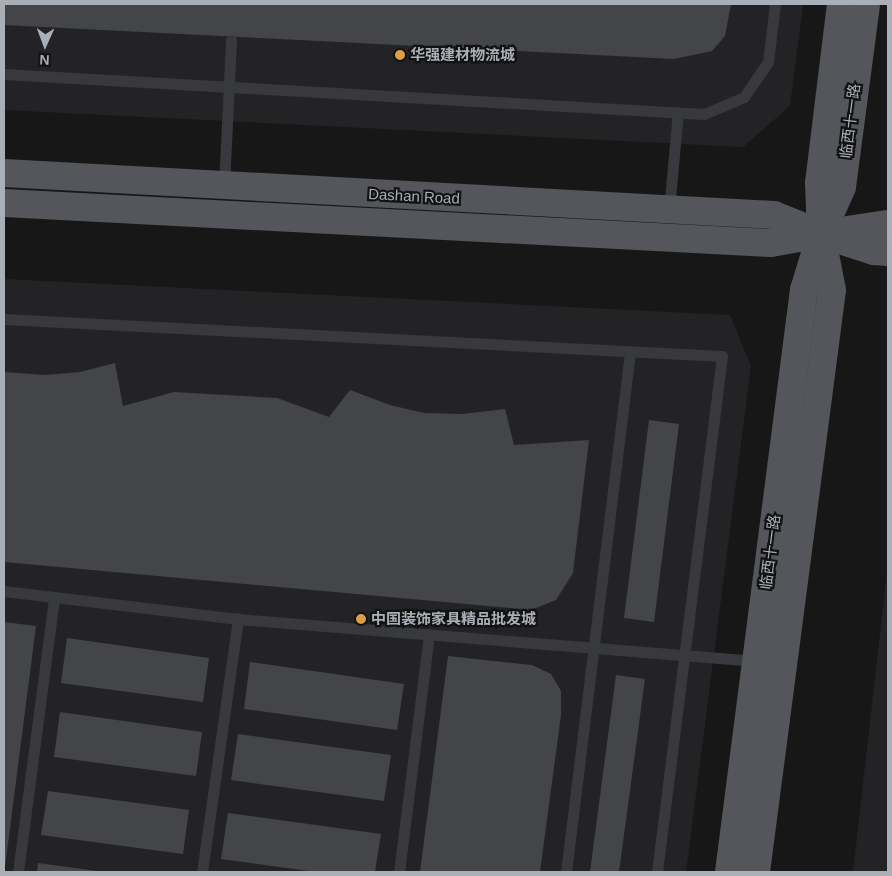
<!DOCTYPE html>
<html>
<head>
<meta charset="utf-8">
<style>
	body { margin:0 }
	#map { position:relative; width:892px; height:876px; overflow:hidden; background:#171718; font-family:Helvetica,"Noto Sans SC",sans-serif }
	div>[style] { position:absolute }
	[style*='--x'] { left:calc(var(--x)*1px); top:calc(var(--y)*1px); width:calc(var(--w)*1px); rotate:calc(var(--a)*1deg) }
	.built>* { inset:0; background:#232325 }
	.building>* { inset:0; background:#444548 }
	.service>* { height:11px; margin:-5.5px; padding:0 5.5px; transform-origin:5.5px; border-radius:5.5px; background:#38393d }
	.primary>* { height:28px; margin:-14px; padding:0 14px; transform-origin:14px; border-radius:14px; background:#54565b }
	.dots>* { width:14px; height:14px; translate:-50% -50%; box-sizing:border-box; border:2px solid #121213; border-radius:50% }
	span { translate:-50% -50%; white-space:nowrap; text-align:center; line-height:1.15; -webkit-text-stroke:4.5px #121213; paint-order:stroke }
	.poi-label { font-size:15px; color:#aaafb7; font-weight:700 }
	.left { translate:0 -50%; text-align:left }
	.street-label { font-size:15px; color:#aaafb7 }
	.frame { position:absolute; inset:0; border:5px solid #aaafb7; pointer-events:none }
	.north { position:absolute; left:20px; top:20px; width:50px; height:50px; -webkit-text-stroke:4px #121213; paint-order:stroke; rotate:182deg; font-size:14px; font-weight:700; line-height:20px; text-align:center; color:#aaafb7 }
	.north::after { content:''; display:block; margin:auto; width:18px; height:22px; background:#aaafb7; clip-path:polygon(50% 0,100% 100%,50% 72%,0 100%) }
</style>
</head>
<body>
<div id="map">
	<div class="built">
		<i style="clip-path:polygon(4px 4px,803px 4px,790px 106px,743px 147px,4px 110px)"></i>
		<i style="clip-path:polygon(4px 279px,730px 315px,751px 366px,686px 872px,4px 872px)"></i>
		<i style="clip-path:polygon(888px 563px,888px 872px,853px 872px)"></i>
	</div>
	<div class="building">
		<i style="clip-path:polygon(4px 4px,731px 4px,725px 36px,712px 51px,674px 59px,4px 25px)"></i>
		<i style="clip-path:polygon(115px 363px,123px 406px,174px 392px,277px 398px,329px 417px,350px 390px,390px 405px,424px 413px,462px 414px,505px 409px,514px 445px,589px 440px,573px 573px,556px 600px,531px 610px,4px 562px,4px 372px,45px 375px,80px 372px)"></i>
		<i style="clip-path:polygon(649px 420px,679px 424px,654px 622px,624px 618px)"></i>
		<i style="clip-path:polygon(4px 622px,36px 626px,5px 867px,4px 867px)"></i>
		<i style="clip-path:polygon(67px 638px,209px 658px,203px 702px,61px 683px)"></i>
		<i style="clip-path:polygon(448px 656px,532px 665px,551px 674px,561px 691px,561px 715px,540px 872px,420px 872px)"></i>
		<i style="clip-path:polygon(250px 662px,404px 684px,397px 730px,244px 709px)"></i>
		<i style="clip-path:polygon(616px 675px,645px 679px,619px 872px,590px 872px)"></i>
		<i style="clip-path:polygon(60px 712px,202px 732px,196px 776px,54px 757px)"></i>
		<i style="clip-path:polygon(238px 734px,391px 755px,384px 801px,231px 780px)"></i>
		<i style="clip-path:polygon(48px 791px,189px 810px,183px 854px,41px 835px)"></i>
		<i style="clip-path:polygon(228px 813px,381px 834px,375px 872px,316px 872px,221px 859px)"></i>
		<i style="clip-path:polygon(38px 863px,97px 871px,96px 872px,37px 872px)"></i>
	</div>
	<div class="service">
		<i style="--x:4;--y:74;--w:701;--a:3.27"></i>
		<i style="--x:704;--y:114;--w:43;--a:-23"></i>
		<i style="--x:744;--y:97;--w:42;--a:-55.6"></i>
		<i style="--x:768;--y:62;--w:58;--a:-83.1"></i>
		<i style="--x:224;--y:185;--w:145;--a:-87.2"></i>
		<i style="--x:669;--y:210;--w:98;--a:-84.8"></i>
		<i style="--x:4;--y:319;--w:719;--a:2.95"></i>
		<i style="--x:722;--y:356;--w:520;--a:97.18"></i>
		<i style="--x:4;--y:591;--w:236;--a:6.8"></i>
		<i style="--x:238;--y:619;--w:520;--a:4.64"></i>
		<i style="--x:18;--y:872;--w:277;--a:-82.5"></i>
		<i style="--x:202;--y:872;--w:256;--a:-81.9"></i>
		<i style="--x:399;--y:872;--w:240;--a:-82.8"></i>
		<i style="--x:566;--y:872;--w:524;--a:-82.98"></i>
	</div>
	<div class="primary">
		<i style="--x:4;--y:173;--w:771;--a:3.12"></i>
		<i style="--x:774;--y:215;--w:51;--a:22"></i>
		<i style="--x:821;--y:234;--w:68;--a:-8.5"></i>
		<i style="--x:4;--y:203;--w:768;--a:2.99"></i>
		<i style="--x:771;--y:243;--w:51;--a:-10.2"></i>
		<i style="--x:821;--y:234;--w:56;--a:17.8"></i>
		<i style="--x:874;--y:251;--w:14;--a:4"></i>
		<i style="--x:729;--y:872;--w:587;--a:-82.66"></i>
		<i style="--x:804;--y:290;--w:59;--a:-73.1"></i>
		<i style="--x:821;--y:234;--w:51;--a:-92.2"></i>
		<i style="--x:819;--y:183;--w:180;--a:-83"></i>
		<i style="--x:756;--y:872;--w:587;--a:-82.56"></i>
		<i style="--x:832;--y:290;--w:57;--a:-101.1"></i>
		<i style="--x:821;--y:234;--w:51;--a:-65.9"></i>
		<i style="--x:842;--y:187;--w:185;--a:-82.5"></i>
	</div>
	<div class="dots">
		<i style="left:400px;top:55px;background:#dd9e49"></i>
		<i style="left:361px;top:619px;background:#dd9e49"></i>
	</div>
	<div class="poi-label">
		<span class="left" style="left:410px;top:55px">华强建材物流城</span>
		<span class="left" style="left:371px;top:619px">中国装饰家具精品批发城</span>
	</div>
	<div class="street-label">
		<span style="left:850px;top:121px;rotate:-83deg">临西十一路</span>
		<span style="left:414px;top:196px;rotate:3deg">Dashan Road</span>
		<span style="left:770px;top:552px;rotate:-83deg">临西十一路</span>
	</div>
	<div class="frame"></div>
	<div class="north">N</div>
</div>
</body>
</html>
